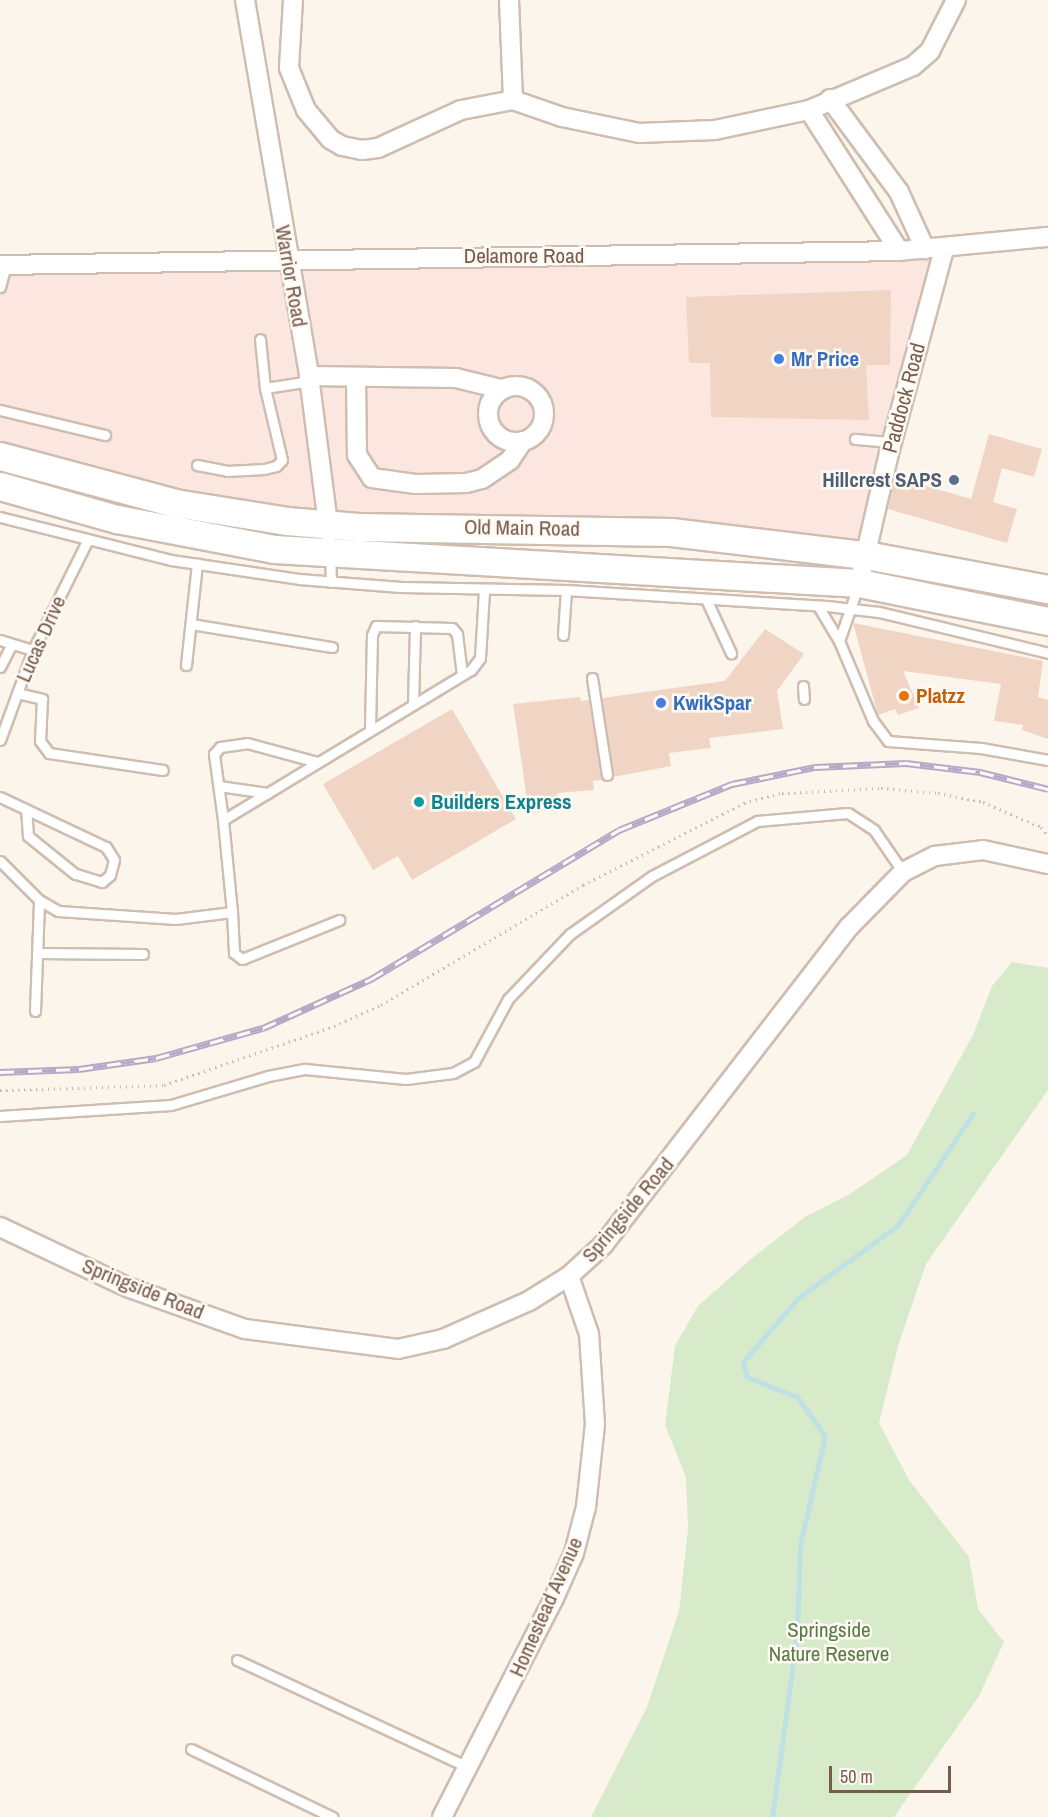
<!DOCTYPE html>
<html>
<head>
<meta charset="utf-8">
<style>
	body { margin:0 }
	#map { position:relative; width:1048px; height:1817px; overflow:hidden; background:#fcf5eb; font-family:"Archivo Narrow",sans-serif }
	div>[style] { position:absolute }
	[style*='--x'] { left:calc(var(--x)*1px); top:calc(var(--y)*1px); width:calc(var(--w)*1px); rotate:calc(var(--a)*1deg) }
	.commercial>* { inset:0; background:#fbe7e0 }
	.green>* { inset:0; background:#d7eac9 }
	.stream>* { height:5px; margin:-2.5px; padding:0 2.5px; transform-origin:2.5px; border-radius:2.5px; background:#bfe1e6 }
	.building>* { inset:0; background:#f0d5c4 }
	.path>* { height:3px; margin-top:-1.5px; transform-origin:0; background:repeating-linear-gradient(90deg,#d6b8a6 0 1.5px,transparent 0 6px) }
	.roads { filter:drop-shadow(2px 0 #cebdb0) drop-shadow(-2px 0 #cebdb0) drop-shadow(0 2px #cebdb0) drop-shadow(0 -2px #cebdb0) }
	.lane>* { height:9px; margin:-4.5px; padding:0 4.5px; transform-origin:4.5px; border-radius:4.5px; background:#fff }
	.street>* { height:18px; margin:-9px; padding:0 9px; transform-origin:9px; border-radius:9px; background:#fff }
	.street>.ring { margin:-9px; padding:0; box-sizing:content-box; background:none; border:18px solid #fff; border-radius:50% }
	.secondary>* { height:27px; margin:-13.5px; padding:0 13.5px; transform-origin:13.5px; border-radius:13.5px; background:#fff }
	.rail>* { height:7px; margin-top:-3.5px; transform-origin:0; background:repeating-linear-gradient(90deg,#fef9f2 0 14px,#b8a8c7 0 28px); box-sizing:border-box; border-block:2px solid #b8a8c7 }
	.dots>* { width:16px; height:16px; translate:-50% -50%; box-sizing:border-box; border:3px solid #fef9f2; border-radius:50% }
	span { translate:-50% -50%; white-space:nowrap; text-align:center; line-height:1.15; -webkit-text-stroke:5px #fef9f2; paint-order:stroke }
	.street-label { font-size:21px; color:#775c4e }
	.shop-label { font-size:21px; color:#366cbe; font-weight:700 }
	.left { translate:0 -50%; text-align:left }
	.service-label { font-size:21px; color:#4e5e75; font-weight:700 }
	.right { translate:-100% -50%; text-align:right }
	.food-label { font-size:21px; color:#c56008; font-weight:700 }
	.culture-label { font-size:21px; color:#0d838f; font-weight:700 }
	.park-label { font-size:21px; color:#577c46 }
	.scale { position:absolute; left:829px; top:1766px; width:122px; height:27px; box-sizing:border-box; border:3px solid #775c4e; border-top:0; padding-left:8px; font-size:18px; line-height:21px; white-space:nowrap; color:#775c4e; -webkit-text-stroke:4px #fef9f2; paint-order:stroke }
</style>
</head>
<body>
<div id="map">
	<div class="commercial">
		<i style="clip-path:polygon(944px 249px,865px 556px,358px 527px,0 456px,0 265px)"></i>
	</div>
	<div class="green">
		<i style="clip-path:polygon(1012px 962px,1048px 968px,1048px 1090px,926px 1264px,898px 1346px,879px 1423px,909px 1480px,969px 1557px,978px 1609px,1004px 1642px,979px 1696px,894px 1817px,591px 1817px,647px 1707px,679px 1611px,688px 1529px,686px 1477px,665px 1425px,675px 1346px,698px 1306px,751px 1259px,805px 1217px,850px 1194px,907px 1155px,973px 1035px,992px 986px)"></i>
	</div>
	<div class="stream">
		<i style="--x:772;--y:1817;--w:184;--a:-82.2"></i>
		<i style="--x:797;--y:1635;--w:90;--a:-88.1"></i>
		<i style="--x:800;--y:1545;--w:112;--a:-77.1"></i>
		<i style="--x:825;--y:1436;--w:48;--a:-125.7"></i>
		<i style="--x:797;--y:1397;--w:54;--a:-158.2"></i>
		<i style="--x:747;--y:1377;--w:16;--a:-105"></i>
		<i style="--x:743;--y:1362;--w:84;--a:-49.3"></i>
		<i style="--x:798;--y:1298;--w:124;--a:-36.1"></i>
		<i style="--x:898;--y:1225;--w:134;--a:-56"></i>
	</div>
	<div class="building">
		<i style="clip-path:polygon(891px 290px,890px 365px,866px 365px,869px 420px,711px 417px,710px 363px,689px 363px,686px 297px)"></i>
		<i style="clip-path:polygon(989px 434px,1042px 449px,1034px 477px,1002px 468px,993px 502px,1017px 509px,1007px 543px,888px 509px,895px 477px,971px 499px)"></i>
		<i style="clip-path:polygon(853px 623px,1043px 661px,1038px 697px,1048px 700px,1048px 739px,1022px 730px,1023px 725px,994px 721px,1001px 684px,903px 671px,919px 708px,898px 715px,895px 709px,878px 715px)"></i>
		<i style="clip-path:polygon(765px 629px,804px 654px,777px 691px,783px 729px,709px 738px,711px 748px,669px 753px,671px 766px,613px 777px,602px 698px,725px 681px)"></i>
		<i style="clip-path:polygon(580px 697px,581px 701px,589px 700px,602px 780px,593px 781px,594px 790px,557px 793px,560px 807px,529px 813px,513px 704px)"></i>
		<i style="clip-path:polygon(452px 709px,516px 819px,412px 880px,398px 856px,373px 870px,323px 784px)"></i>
	</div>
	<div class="path">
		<i style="--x:0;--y:1090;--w:164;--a:-1.7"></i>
		<i style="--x:164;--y:1085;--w:180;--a:-19.1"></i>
		<i style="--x:334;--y:1026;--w:51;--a:-24.1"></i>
		<i style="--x:381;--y:1005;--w:235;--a:-30.7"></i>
		<i style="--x:583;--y:885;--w:181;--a:-27"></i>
		<i style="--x:744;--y:803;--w:39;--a:-15"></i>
		<i style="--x:782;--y:793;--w:99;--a:-2.9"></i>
		<i style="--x:881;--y:788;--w:57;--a:5"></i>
		<i style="--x:938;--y:793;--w:46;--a:11.3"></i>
		<i style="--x:983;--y:802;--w:63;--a:23.3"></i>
		<i style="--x:1041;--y:827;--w:11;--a:52"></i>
	</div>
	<div class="roads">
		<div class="lane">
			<i style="--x:0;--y:287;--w:23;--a:-75"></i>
			<i style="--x:265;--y:388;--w:46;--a:-8.8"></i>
			<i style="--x:0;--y:410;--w:108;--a:13.4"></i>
			<i style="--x:855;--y:439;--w:37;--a:5"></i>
			<i style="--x:197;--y:465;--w:31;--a:11"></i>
			<i style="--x:227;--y:471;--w:37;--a:-3"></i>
			<i style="--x:264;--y:469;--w:12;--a:-14"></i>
			<i style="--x:276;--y:466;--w:8;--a:-45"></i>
			<i style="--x:282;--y:460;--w:74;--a:-103.3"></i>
			<i style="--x:265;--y:388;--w:49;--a:-95.8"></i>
			<i style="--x:0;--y:517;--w:176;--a:14.1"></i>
			<i style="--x:171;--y:560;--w:129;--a:8.4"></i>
			<i style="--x:299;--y:579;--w:102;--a:4.5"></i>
			<i style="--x:401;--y:587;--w:165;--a:1"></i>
			<i style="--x:566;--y:590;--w:261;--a:3.5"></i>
			<i style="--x:827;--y:606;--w:52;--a:6.6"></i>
			<i style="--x:879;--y:612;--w:174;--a:13.6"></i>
			<i style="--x:330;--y:554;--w:28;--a:88"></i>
			<i style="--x:706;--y:599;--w:60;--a:65.2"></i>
			<i style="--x:818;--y:606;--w:41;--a:59"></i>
			<i style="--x:839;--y:641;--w:87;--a:67"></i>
			<i style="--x:873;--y:721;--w:25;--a:53"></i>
			<i style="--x:888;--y:741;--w:93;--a:4.3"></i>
			<i style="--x:981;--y:748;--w:68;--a:10.2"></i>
			<i style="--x:191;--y:624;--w:143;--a:9.3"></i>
			<i style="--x:563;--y:635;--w:45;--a:-86.2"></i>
			<i style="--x:0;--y:640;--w:34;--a:17"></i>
			<i style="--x:839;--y:641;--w:58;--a:-70.9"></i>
			<i style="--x:186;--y:665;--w:102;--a:-83.8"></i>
			<i style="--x:0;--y:667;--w:25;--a:-63"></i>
			<i style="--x:592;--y:678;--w:98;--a:81.2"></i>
			<i style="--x:803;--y:686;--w:13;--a:86"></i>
			<i style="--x:17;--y:693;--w:26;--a:13"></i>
			<i style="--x:42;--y:699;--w:42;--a:92.7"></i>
			<i style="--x:40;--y:741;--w:15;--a:53"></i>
			<i style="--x:49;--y:753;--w:115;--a:8.5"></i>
			<i style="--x:413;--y:704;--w:78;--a:-88.5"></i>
			<i style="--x:370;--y:729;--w:94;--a:-88.8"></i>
			<i style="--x:372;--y:635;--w:10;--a:-66"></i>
			<i style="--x:376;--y:626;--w:76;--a:1.5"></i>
			<i style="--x:452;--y:628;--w:8;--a:50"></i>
			<i style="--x:457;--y:634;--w:41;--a:83"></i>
			<i style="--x:0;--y:740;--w:96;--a:-69.9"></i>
			<i style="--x:33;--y:650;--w:122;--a:-63.6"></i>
			<i style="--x:219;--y:786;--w:49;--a:8.3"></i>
			<i style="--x:0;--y:797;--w:117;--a:25.3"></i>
			<i style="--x:106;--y:847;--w:15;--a:58"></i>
			<i style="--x:114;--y:860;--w:16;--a:105"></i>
			<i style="--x:110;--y:875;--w:11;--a:139"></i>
			<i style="--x:102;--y:882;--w:28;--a:-163"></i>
			<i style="--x:75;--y:874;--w:60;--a:-141"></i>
			<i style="--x:28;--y:836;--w:26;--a:-94"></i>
			<i style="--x:223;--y:820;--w:67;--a:-97.8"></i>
			<i style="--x:214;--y:754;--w:9;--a:-49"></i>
			<i style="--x:220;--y:747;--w:27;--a:-8"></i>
			<i style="--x:247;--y:743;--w:73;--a:15.2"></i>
			<i style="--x:0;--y:861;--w:55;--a:45"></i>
			<i style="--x:39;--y:900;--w:22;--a:30"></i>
			<i style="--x:58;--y:911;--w:118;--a:3.9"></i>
			<i style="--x:176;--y:919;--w:56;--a:-7.1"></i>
			<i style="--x:232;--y:912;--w:92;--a:-95.6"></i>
			<i style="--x:223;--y:820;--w:290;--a:-31.2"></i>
			<i style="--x:471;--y:670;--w:15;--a:-53"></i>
			<i style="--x:480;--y:658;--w:68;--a:-86.6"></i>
			<i style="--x:232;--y:912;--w:41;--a:87.2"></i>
			<i style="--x:234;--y:953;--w:10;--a:37"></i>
			<i style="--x:242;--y:959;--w:105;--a:-21.9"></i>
			<i style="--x:37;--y:953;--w:106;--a:0.5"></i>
			<i style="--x:35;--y:1011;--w:111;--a:-87.9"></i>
			<i style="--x:0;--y:1116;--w:171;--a:-3.7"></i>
			<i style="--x:171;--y:1105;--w:101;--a:-16.6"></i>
			<i style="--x:268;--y:1076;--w:38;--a:-11"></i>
			<i style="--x:305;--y:1069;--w:101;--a:5.7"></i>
			<i style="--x:406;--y:1079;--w:47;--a:-7.3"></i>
			<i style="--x:453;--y:1073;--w:24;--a:-28"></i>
			<i style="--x:474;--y:1062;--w:72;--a:-61.6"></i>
			<i style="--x:508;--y:999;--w:90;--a:-46.4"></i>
			<i style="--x:570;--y:934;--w:100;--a:-35.3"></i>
			<i style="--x:652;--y:876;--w:119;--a:-27.6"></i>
			<i style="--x:757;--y:821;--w:91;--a:-5"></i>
			<i style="--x:848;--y:813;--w:31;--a:33"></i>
			<i style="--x:874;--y:830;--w:51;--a:55.4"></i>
			<i style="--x:237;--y:1660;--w:254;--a:24.9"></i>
			<i style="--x:191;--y:1749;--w:157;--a:25.7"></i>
		</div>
		<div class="street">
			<i style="--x:245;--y:0;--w:381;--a:80.3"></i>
			<i style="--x:309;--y:376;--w:158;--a:82.7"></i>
			<i style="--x:293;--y:0;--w:68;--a:93.4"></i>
			<i style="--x:289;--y:68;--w:45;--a:68"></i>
			<i style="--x:306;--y:110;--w:38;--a:50"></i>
			<i style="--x:330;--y:139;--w:14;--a:30"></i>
			<i style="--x:342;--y:146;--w:20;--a:11"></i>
			<i style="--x:362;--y:150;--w:16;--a:-7"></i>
			<i style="--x:378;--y:148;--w:91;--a:-24.6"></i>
			<i style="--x:461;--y:110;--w:53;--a:-10.9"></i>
			<i style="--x:513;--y:100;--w:52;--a:19.1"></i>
			<i style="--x:562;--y:117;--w:79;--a:11.7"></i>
			<i style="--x:639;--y:133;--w:76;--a:-2.3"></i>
			<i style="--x:715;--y:130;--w:96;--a:-12"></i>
			<i style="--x:809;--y:110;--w:113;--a:-22.9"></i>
			<i style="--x:913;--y:66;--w:23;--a:-41"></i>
			<i style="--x:930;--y:51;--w:57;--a:-63"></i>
			<i style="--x:509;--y:0;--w:100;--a:87.7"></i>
			<i style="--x:830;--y:99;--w:116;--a:53.4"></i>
			<i style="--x:899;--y:192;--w:63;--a:65.5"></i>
			<i style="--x:809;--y:110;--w:167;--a:57.4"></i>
			<i style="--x:0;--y:265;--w:899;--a:-0.89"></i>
			<i style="--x:899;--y:251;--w:150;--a:-5.4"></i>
			<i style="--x:309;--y:376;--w:147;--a:0.8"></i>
			<i style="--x:456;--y:378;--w:46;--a:13.7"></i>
			<i style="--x:356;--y:377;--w:78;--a:89.3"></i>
			<i style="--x:357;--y:455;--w:27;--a:57"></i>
			<i style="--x:372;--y:478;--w:44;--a:7.8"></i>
			<i style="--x:416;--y:484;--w:50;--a:-1.1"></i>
			<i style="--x:466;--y:483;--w:16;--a:-14"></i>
			<i style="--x:482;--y:479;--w:34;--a:-34"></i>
			<i style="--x:510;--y:460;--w:23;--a:-56"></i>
			<i class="ring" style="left:488px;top:386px;width:38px;height:38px"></i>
			<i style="--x:859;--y:583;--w:133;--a:-77"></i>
			<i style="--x:889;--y:453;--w:211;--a:-74.9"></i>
			<i style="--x:0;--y:1227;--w:140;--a:25.3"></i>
			<i style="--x:127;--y:1287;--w:125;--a:19.6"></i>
			<i style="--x:245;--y:1329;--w:154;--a:7.4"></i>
			<i style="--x:398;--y:1349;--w:46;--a:-12.5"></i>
			<i style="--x:443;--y:1339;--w:94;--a:-23.8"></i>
			<i style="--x:529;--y:1301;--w:47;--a:-32"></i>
			<i style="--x:569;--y:1276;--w:47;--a:-42.4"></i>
			<i style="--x:604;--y:1244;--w:401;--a:-52.3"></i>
			<i style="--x:849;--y:927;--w:77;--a:-45.5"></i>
			<i style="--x:903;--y:872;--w:36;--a:-27"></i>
			<i style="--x:935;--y:856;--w:48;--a:-7.1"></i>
			<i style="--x:983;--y:850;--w:66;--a:12.2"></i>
			<i style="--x:442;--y:1817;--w:246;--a:-62.9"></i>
			<i style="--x:554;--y:1598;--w:49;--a:-66"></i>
			<i style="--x:574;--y:1553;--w:48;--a:-75.4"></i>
			<i style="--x:586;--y:1507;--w:83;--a:-83.8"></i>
			<i style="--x:595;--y:1424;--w:90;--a:-93.8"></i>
			<i style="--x:589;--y:1334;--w:61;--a:-109"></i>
		</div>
		<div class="secondary">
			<i style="--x:0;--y:456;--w:181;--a:15"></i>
			<i style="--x:175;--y:503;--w:113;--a:9.1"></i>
			<i style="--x:287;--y:521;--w:71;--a:4.8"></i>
			<i style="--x:358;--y:527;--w:313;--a:0.9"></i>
			<i style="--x:671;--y:532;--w:201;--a:6.8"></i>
			<i style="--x:871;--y:556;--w:180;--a:10.6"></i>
			<i style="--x:0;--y:486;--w:122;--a:15.8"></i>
			<i style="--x:117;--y:519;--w:160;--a:10.8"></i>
			<i style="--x:274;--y:549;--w:586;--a:3.33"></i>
			<i style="--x:859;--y:583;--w:193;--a:11.4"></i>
		</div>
	</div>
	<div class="rail">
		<i style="--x:0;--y:1072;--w:79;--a:-2.2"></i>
		<i style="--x:79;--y:1069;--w:78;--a:-8.1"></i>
		<i style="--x:156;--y:1058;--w:111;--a:-15.7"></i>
		<i style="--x:263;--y:1028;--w:119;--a:-24.4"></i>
		<i style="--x:371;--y:979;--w:289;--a:-31"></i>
		<i style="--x:619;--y:830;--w:122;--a:-22.2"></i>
		<i style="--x:732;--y:784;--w:85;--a:-11.6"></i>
		<i style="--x:815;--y:767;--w:91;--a:-2.5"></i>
		<i style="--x:906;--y:763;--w:75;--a:6.9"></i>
		<i style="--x:980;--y:772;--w:70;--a:14"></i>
	</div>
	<div class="dots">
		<i style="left:779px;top:359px;background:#3f7fe0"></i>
		<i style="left:954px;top:480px;background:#5c6f8a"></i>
		<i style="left:904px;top:696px;background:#e8710a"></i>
		<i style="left:661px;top:703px;background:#3f7fe0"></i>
		<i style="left:419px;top:802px;background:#0f9aa8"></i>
	</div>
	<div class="street-label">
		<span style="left:524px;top:256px">Delamore Road</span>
		<span style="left:291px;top:276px;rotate:80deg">Warrior Road</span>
		<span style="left:904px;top:398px;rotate:-75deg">Paddock Road</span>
		<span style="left:522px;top:528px;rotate:1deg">Old Main Road</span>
		<span style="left:41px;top:639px;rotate:-66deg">Lucas Drive</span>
		<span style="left:628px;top:1210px;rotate:-50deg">Springside Road</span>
		<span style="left:143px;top:1289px;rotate:22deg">Springside Road</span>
		<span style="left:546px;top:1607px;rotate:-66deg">Homestead Avenue</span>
	</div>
	<div class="shop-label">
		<span class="left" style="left:791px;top:359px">Mr Price</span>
		<span class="left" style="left:673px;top:703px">KwikSpar</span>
	</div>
	<div class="service-label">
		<span class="right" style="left:942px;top:480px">Hillcrest SAPS</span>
	</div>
	<div class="food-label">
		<span class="left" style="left:916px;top:696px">Platzz</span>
	</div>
	<div class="culture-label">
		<span class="left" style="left:431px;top:802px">Builders Express</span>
	</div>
	<div class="park-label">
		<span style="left:829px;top:1642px">Springside<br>Nature Reserve</span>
	</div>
	<div class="scale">50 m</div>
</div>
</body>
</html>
